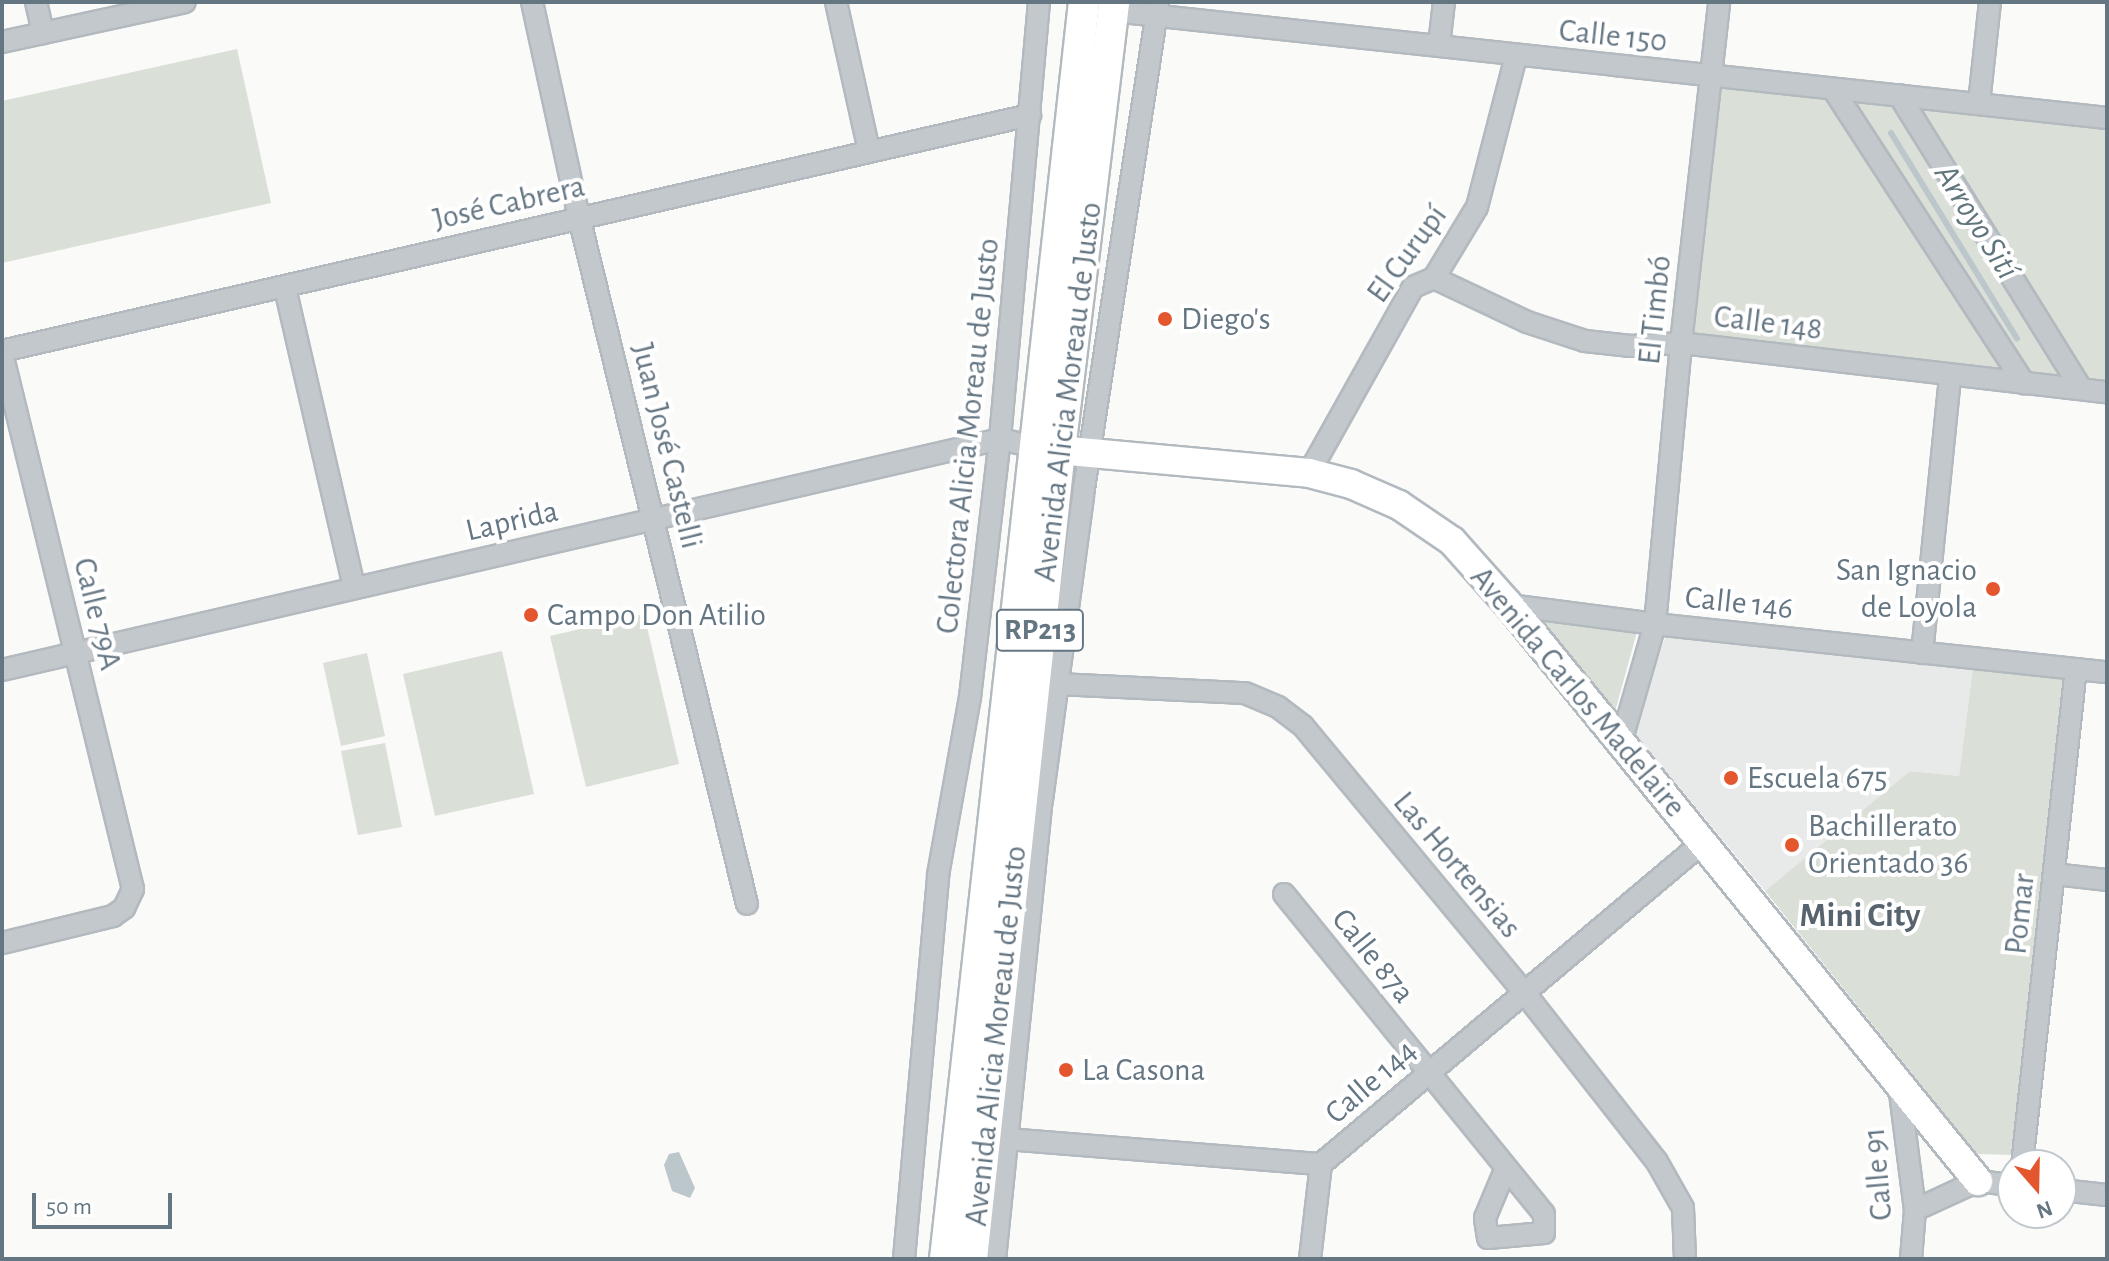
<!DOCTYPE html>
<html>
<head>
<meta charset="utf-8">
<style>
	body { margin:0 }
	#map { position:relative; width:2109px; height:1261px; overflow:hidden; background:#fafaf8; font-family:"Alegreya Sans",sans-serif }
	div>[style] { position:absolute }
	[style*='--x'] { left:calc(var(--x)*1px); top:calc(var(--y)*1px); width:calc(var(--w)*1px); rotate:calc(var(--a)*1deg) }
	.built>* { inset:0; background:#e8e9e9 }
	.green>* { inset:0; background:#dadfd7 }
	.water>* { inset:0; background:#bbc7cb }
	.stream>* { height:6px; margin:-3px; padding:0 3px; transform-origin:3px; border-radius:3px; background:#bbc7cb }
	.roads { filter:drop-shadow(2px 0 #b3babf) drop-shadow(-2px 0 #b3babf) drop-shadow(0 2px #b3babf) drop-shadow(0 -2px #b3babf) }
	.street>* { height:20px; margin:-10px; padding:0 10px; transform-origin:10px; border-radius:10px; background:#c3c8cc }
	.secondary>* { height:28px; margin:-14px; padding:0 14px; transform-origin:14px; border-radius:14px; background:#fff }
	.primary>* { height:30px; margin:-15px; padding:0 15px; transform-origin:15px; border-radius:15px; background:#fff }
	.dots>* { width:22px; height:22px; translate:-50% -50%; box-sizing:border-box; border:4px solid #fff; border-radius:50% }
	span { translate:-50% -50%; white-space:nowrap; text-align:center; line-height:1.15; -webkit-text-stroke:8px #fff; paint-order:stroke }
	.shield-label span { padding:2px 6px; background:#fff; border:2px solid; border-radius:6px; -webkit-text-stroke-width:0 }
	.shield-label { font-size:30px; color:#657683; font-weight:700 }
	.street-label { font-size:32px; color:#657683 }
	.poi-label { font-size:32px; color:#657683 }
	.left { translate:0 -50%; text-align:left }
	.right { translate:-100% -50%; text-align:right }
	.water-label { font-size:34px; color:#60757c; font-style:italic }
	.neighbourhood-label { font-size:34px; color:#57646e; font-weight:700 }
	.frame { position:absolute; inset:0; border:4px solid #657683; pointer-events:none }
	.north { position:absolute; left:1997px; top:1149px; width:80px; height:80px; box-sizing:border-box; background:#fff; border:2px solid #c1c8cd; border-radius:50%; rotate:160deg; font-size:22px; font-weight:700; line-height:32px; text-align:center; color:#657683 }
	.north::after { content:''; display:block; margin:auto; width:28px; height:36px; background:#e4572e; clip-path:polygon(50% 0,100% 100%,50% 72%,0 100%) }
	.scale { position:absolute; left:32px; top:1193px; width:140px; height:36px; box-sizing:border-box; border:4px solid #657683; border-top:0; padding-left:10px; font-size:24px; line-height:28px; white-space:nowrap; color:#657683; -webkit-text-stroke:6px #fff; paint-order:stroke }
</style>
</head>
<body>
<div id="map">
	<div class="built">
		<i style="clip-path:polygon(1667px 633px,1973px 667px,1959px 776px,1910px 771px,1765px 891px,1632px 730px)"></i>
	</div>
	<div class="green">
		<i style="clip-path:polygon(237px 49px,271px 203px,2px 263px,2px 101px)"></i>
		<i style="clip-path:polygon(1715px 85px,2107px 127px,2107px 385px,1687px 341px)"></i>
		<i style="clip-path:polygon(1520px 611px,1640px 621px,1611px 726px)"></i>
		<i style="clip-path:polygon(644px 614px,679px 764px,586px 787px,550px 636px)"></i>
		<i style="clip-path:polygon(502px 651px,534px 794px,435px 816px,403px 674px)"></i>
		<i style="clip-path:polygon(367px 653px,385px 736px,341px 746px,323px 663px)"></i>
		<i style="clip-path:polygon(1973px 667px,2068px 679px,2014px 1155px,1977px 1154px,1765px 891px,1910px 771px,1959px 776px)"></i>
		<i style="clip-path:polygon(385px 743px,402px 827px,358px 835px,341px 751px)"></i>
	</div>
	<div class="water">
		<i style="clip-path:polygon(679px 1152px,695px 1188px,690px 1198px,672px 1191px,664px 1165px,669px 1154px)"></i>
	</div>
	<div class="stream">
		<i style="--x:1891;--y:133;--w:241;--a:58.5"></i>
	</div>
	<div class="roads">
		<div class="street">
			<i style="--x:36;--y:2;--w:32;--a:77"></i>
			<i style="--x:532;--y:2;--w:220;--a:77.7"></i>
			<i style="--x:579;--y:217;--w:707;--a:76.26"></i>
			<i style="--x:836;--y:2;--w:153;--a:77.5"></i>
			<i style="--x:1113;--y:11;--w:1000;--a:6.14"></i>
			<i style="--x:2;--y:42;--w:187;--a:-12.3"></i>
			<i style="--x:1439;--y:45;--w:43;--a:-83.4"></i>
			<i style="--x:1833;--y:89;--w:351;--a:57"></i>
			<i style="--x:1899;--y:95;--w:346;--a:58.2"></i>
			<i style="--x:1979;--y:103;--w:102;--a:-83.8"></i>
			<i style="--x:1434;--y:278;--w:103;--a:25.3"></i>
			<i style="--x:1527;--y:322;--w:61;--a:18.1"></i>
			<i style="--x:1585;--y:341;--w:46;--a:6.2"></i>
			<i style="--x:1631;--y:346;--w:50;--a:-3.4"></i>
			<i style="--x:1681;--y:343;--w:429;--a:6.6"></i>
			<i style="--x:285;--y:288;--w:308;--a:77"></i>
			<i style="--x:2;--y:351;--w:1055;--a:-12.93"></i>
			<i style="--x:2;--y:353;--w:552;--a:76.27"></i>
			<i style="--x:133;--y:889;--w:21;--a:115"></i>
			<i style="--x:124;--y:908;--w:14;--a:144"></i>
			<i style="--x:113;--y:916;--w:114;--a:166.3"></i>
			<i style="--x:1309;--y:473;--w:213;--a:-60.8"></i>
			<i style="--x:1413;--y:287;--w:23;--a:-23"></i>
			<i style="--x:1434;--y:278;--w:83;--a:-58.8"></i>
			<i style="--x:1477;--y:207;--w:156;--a:-75.5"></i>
			<i style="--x:1509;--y:605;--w:147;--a:7.4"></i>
			<i style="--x:1655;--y:624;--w:455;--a:6.1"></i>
			<i style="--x:1922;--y:653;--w:279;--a:-84.2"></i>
			<i style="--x:2;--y:670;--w:1024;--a:-13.03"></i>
			<i style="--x:1000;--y:439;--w:37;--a:13"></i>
			<i style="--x:1058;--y:684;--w:187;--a:2.8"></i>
			<i style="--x:1245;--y:693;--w:36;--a:23"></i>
			<i style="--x:1278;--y:707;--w:31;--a:37"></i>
			<i style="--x:1303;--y:726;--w:344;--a:50.3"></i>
			<i style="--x:1523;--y:991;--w:217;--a:51.9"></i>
			<i style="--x:1657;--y:1162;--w:53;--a:60.5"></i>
			<i style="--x:1683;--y:1208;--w:51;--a:87.8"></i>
			<i style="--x:1621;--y:742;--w:123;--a:-73.9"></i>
			<i style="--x:1655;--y:624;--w:282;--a:-84.7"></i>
			<i style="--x:1681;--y:343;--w:343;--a:-83.6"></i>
			<i style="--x:2054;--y:874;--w:53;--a:6.5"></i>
			<i style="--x:1284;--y:894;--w:412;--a:50.9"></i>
			<i style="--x:1544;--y:1214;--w:19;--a:90"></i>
			<i style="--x:1544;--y:1233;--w:56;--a:174.9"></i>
			<i style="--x:1488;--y:1238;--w:20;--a:-99"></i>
			<i style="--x:1485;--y:1218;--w:54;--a:-67.2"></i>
			<i style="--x:1899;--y:1085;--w:126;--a:82.7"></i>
			<i style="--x:1915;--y:1210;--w:49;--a:94.7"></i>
			<i style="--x:1007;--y:1139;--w:315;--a:4.6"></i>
			<i style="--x:1321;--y:1164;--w:498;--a:-40.1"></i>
			<i style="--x:2022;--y:1165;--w:499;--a:-83.8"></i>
			<i style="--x:2061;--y:1190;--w:46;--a:6.2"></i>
			<i style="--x:1915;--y:1210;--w:69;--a:-24.7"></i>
			<i style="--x:1978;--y:1181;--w:35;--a:7"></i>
			<i style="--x:904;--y:1259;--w:386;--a:-84.9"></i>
			<i style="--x:938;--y:875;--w:181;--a:-79.8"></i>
			<i style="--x:970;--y:697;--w:260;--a:-83.4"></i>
			<i style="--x:1000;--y:439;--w:439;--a:-84.9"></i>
			<i style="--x:995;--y:1259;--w:461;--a:-84.2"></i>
			<i style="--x:1042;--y:800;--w:308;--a:-82.3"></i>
			<i style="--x:1083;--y:495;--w:499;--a:-81.3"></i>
			<i style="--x:1310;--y:1259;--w:96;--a:-83.4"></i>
		</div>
		<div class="secondary">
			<i style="--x:1036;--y:448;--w:274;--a:5.2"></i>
			<i style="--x:1309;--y:473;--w:43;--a:14.7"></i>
			<i style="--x:1351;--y:484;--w:52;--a:23.6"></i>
			<i style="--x:1399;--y:505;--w:64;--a:34.2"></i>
			<i style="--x:1452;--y:541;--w:86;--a:48.3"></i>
			<i style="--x:1509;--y:605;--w:743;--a:50.85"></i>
		</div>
		<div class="primary">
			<i style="--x:945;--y:1259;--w:1265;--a:-83.69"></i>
			<i style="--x:972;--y:1259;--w:814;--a:-83.79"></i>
			<i style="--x:1060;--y:450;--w:451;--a:-83.1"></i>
		</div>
	</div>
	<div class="dots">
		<i style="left:1165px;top:319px;background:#e4572e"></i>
		<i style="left:1993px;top:589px;background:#e4572e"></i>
		<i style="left:531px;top:615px;background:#e4572e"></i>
		<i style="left:1731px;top:778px;background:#e4572e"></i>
		<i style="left:1792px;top:845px;background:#e4572e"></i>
		<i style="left:1066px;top:1070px;background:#e4572e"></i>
	</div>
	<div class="shield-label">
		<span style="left:1040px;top:630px">RP213</span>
	</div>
	<div class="street-label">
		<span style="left:1613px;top:36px;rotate:6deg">Calle 150</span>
		<span style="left:509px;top:203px;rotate:-13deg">José Cabrera</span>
		<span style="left:1407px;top:254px;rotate:-54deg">El Curupí</span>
		<span style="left:1655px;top:310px;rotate:-84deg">El Timbó</span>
		<span style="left:1768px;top:323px;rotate:7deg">Calle 148</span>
		<span style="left:1068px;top:392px;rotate:-83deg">Avenida Alicia Moreau de Justo</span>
		<span style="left:968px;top:436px;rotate:-84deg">Colectora Alicia Moreau de Justo</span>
		<span style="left:667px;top:446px;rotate:76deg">Juan José Castelli</span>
		<span style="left:512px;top:521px;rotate:-13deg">Laprida</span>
		<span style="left:1739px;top:603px;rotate:6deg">Calle 146</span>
		<span style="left:97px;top:614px;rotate:76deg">Calle 79A</span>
		<span style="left:1578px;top:692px;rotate:50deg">Avenida Carlos Madelaire</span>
		<span style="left:1457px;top:865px;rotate:50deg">Las Hortensias</span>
		<span style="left:2020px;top:914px;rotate:-84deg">Pomar</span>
		<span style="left:1373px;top:956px;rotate:51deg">Calle 87a</span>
		<span style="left:996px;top:1036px;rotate:-84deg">Avenida Alicia Moreau de Justo</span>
		<span style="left:1371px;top:1082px;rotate:-41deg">Calle 144</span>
		<span style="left:1878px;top:1174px;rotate:-95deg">Calle 91</span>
	</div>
	<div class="poi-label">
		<span class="left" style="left:1181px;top:319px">Diego's</span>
		<span class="right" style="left:1977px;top:589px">San Ignacio<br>de Loyola</span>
		<span class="left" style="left:547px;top:615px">Campo Don Atilio</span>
		<span class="left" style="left:1747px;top:778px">Escuela 675</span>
		<span class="left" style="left:1808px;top:845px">Bachillerato<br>Orientado 36</span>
		<span class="left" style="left:1082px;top:1070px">La Casona</span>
	</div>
	<div class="water-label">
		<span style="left:1976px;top:222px;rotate:58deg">Arroyo Sití</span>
	</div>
	<div class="neighbourhood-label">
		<span style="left:1860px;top:917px">Mini City</span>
	</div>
	<div class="frame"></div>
	<div class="north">N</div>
	<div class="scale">50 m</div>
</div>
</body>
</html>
